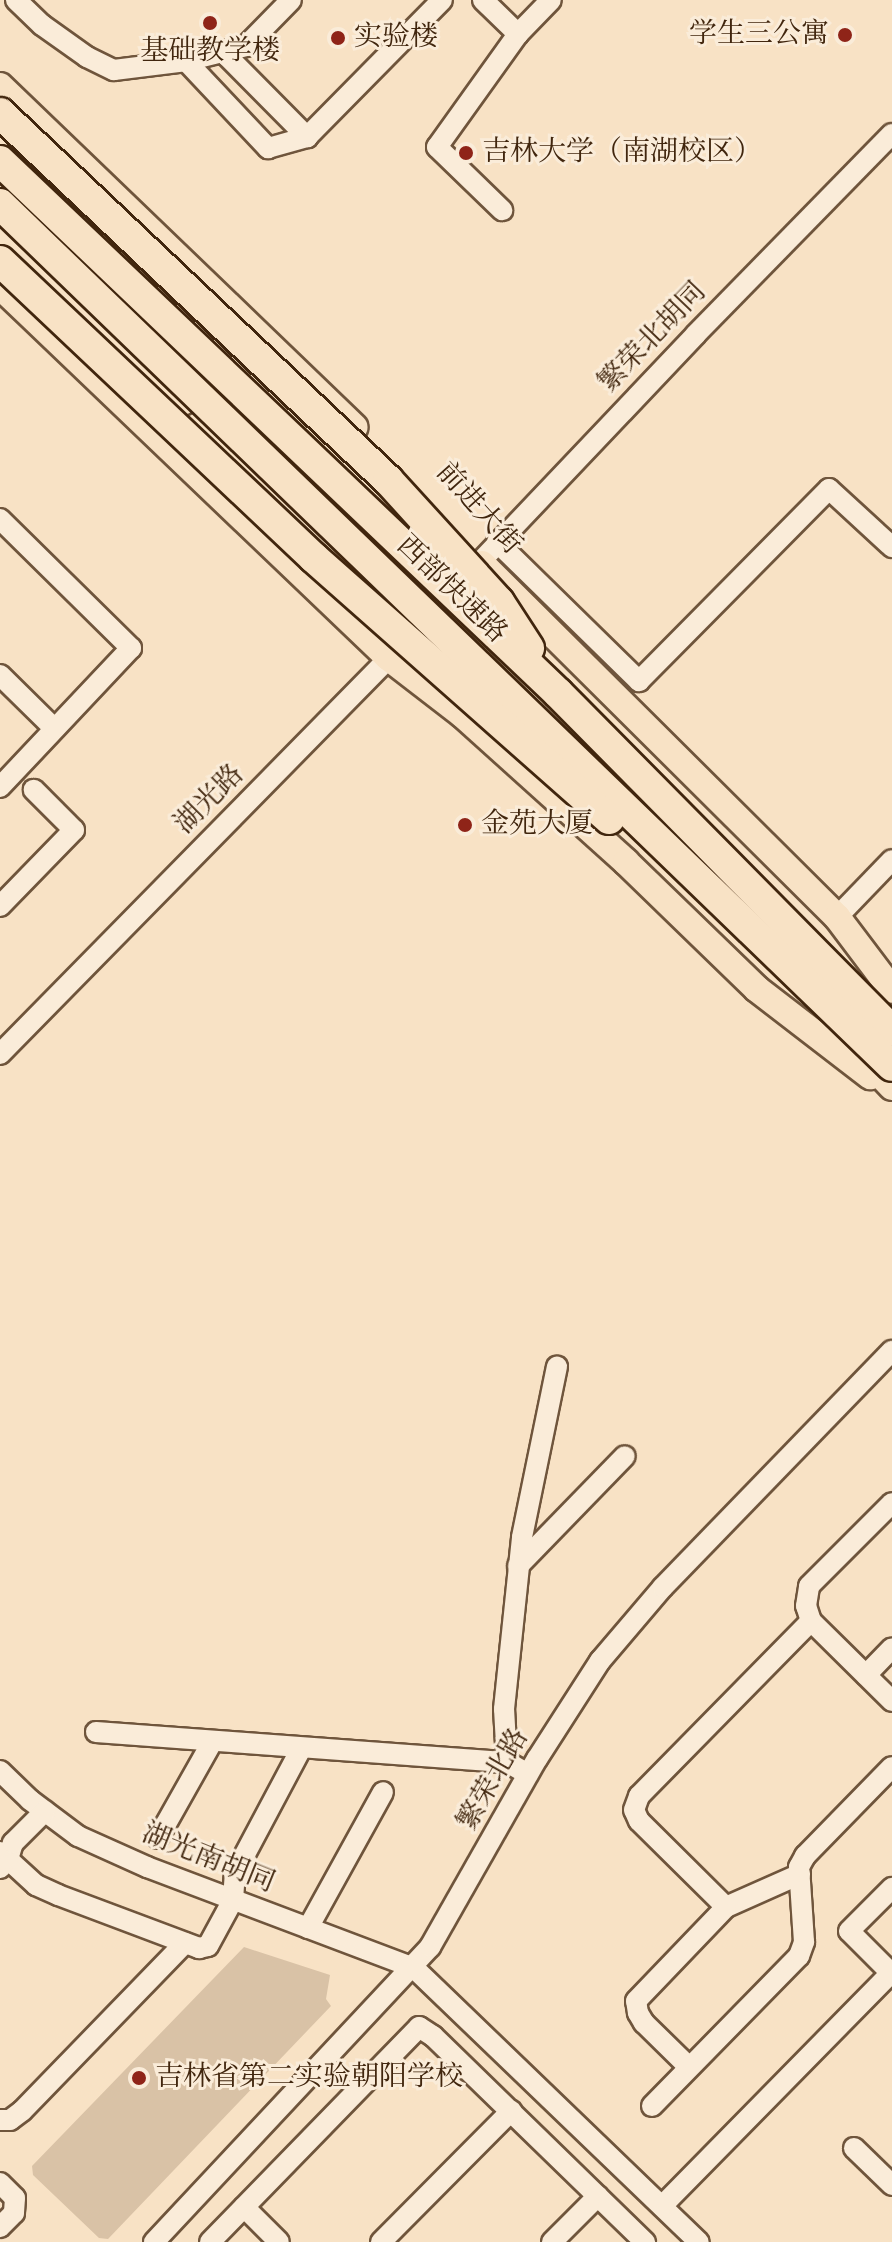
<!DOCTYPE html>
<html>
<head>
<meta charset="utf-8">
<style>
	body { margin:0 }
	#map { position:relative; width:892px; height:2242px; overflow:hidden; background:#f8e2c5; font-family:"Old Standard TT","Noto Serif SC",serif }
	div>[style] { position:absolute }
	[style*='--x'] { left:calc(var(--x)*1px); top:calc(var(--y)*1px); width:calc(var(--w)*1px); rotate:calc(var(--a)*1deg) }
	.green>* { inset:0; background:#d9c2a6 }
	.roads { filter:drop-shadow(2px 0 #6f553c) drop-shadow(-2px 0 #6f553c) drop-shadow(0 2px #6f553c) drop-shadow(0 -2px #6f553c) }
	.minor>* { height:20px; margin:-10px; padding:0 10px; transform-origin:10px; border-radius:10px; background:#faecd9 }
	.major>* { height:26px; margin:-13px; padding:0 13px; transform-origin:13px; border-radius:13px; background:#f8e2c5 }
	.bridges { filter:drop-shadow(2px 0 #41260e) drop-shadow(-2px 0 #41260e) drop-shadow(0 2px #41260e) drop-shadow(0 -2px #41260e) }
	.highway-bridge>* { height:30px; margin:-15px; padding:0 15px; transform-origin:15px; border-radius:15px; background:#f8e2c5 }
	.dots>* { width:22px; height:22px; translate:-50% -50%; box-sizing:border-box; border:4px solid #faecd9; border-radius:50% }
	span { translate:-50% -50%; white-space:nowrap; text-align:center; line-height:1.15; -webkit-text-stroke:6px #faecd9; paint-order:stroke }
	.poi-label { font-size:28px; color:#41260e }
	.right { translate:-100% -50%; text-align:right }
	.left { translate:0 -50%; text-align:left }
	.street-label { font-size:28px; color:#41260e }
</style>
</head>
<body>
<div id="map">
	<div class="green">
		<i style="clip-path:polygon(244px 1947px,330px 1975px,326px 1999px,331px 2006px,108px 2239px,99px 2238px,33px 2175px,32px 2166px)"></i>
	</div>
	<div class="roads">
		<div class="minor">
			<i style="--x:16;--y:0;--w:36;--a:44"></i>
			<i style="--x:42;--y:25;--w:55;--a:35.4"></i>
			<i style="--x:87;--y:57;--w:30;--a:26"></i>
			<i style="--x:114;--y:70;--w:73;--a:-7.1"></i>
			<i style="--x:186;--y:61;--w:62;--a:-14"></i>
			<i style="--x:246;--y:46;--w:64;--a:-45.6"></i>
			<i style="--x:483;--y:0;--w:49;--a:44.2"></i>
			<i style="--x:518;--y:34;--w:139;--a:125.6"></i>
			<i style="--x:437;--y:147;--w:91;--a:44.1"></i>
			<i style="--x:518;--y:34;--w:47;--a:-45.9"></i>
			<i style="--x:223;--y:52;--w:120;--a:45.3"></i>
			<i style="--x:307;--y:137;--w:192;--a:-45.4"></i>
			<i style="--x:186;--y:61;--w:120;--a:46.7"></i>
			<i style="--x:268;--y:148;--w:41;--a:-15.8"></i>
			<i style="--x:0;--y:519;--w:184;--a:44.6"></i>
			<i style="--x:131;--y:648;--w:191;--a:133.3"></i>
			<i style="--x:497;--y:542;--w:199;--a:44.4"></i>
			<i style="--x:639;--y:681;--w:270;--a:-45.3"></i>
			<i style="--x:829;--y:489;--w:86;--a:42.6"></i>
			<i style="--x:0;--y:675;--w:76;--a:44.5"></i>
			<i style="--x:0;--y:906;--w:106;--a:-45.8"></i>
			<i style="--x:74;--y:830;--w:57;--a:-135"></i>
			<i style="--x:837;--y:917;--w:79;--a:-46"></i>
			<i style="--x:0;--y:1054;--w:555;--a:-45.51"></i>
			<i style="--x:389;--y:658;--w:446;--a:-46.5"></i>
			<i style="--x:696;--y:334;--w:280;--a:-45.6"></i>
			<i style="--x:518;--y:1566;--w:153;--a:-45.8"></i>
			<i style="--x:811;--y:1621;--w:16;--a:-108"></i>
			<i style="--x:806;--y:1606;--w:20;--a:-81"></i>
			<i style="--x:809;--y:1586;--w:117;--a:-45"></i>
			<i style="--x:866;--y:1675;--w:37;--a:-46"></i>
			<i style="--x:96;--y:1732;--w:412;--a:4.2"></i>
			<i style="--x:507;--y:1762;--w:24;--a:30"></i>
			<i style="--x:507;--y:1762;--w:53;--a:-93.2"></i>
			<i style="--x:504;--y:1709;--w:173;--a:-84"></i>
			<i style="--x:522;--y:1537;--w:174;--a:-78.4"></i>
			<i style="--x:0;--y:1771;--w:42;--a:44"></i>
			<i style="--x:30;--y:1800;--w:60;--a:36.9"></i>
			<i style="--x:78;--y:1836;--w:76;--a:24.2"></i>
			<i style="--x:147;--y:1867;--w:285;--a:20.7"></i>
			<i style="--x:414;--y:1968;--w:395;--a:43.9"></i>
			<i style="--x:158;--y:1838;--w:110;--a:-60.6"></i>
			<i style="--x:0;--y:1852;--w:49;--a:42.5"></i>
			<i style="--x:36;--y:1885;--w:24;--a:24"></i>
			<i style="--x:58;--y:1895;--w:151;--a:20.6"></i>
			<i style="--x:199;--y:1948;--w:9;--a:-13"></i>
			<i style="--x:208;--y:1946;--w:52;--a:-61.5"></i>
			<i style="--x:233;--y:1900;--w:27;--a:-86"></i>
			<i style="--x:235;--y:1873;--w:140;--a:-62"></i>
			<i style="--x:0;--y:1868;--w:12;--a:-48"></i>
			<i style="--x:8;--y:1859;--w:17;--a:-73"></i>
			<i style="--x:13;--y:1843;--w:45;--a:-45"></i>
			<i style="--x:726;--y:1907;--w:81;--a:-24"></i>
			<i style="--x:308;--y:1928;--w:155;--a:-61.1"></i>
			<i style="--x:689;--y:2067;--w:63;--a:-135.6"></i>
			<i style="--x:644;--y:2023;--w:12;--a:-121"></i>
			<i style="--x:638;--y:2013;--w:12;--a:-99"></i>
			<i style="--x:636;--y:2001;--w:130;--a:-46.2"></i>
			<i style="--x:726;--y:1907;--w:122;--a:-135.3"></i>
			<i style="--x:639;--y:1821;--w:12;--a:-114"></i>
			<i style="--x:634;--y:1810;--w:15;--a:-70"></i>
			<i style="--x:639;--y:1796;--w:245;--a:-45.5"></i>
			<i style="--x:811;--y:1621;--w:114;--a:44.6"></i>
			<i style="--x:652;--y:2106;--w:210;--a:-45.6"></i>
			<i style="--x:799;--y:1956;--w:15;--a:-70"></i>
			<i style="--x:804;--y:1942;--w:75;--a:-93.8"></i>
			<i style="--x:799;--y:1867;--w:13;--a:-61"></i>
			<i style="--x:805;--y:1856;--w:124;--a:-45.7"></i>
			<i style="--x:0;--y:2120;--w:10;--a:0"></i>
			<i style="--x:10;--y:2120;--w:15;--a:-37"></i>
			<i style="--x:22;--y:2111;--w:234;--a:-45.9"></i>
			<i style="--x:854;--y:2148;--w:53;--a:44.2"></i>
			<i style="--x:0;--y:2183;--w:21;--a:45"></i>
			<i style="--x:15;--y:2198;--w:15;--a:94"></i>
			<i style="--x:14;--y:2213;--w:20;--a:135"></i>
			<i style="--x:662;--y:2206;--w:327;--a:-45.5"></i>
			<i style="--x:891;--y:1973;--w:59;--a:-135"></i>
			<i style="--x:849;--y:1931;--w:61;--a:-45"></i>
			<i style="--x:244;--y:2207;--w:49;--a:45"></i>
			<i style="--x:154;--y:2242;--w:404;--a:-46.9"></i>
			<i style="--x:430;--y:1947;--w:216;--a:-60.4"></i>
			<i style="--x:537;--y:1759;--w:117;--a:-57.3"></i>
			<i style="--x:600;--y:1661;--w:97;--a:-49.6"></i>
			<i style="--x:663;--y:1587;--w:329;--a:-45.9"></i>
			<i style="--x:210;--y:2242;--w:300;--a:-45.8"></i>
			<i style="--x:419;--y:2027;--w:17;--a:33"></i>
			<i style="--x:433;--y:2036;--w:296;--a:44.2"></i>
			<i style="--x:381;--y:2242;--w:185;--a:-45.2"></i>
			<i style="--x:552;--y:2242;--w:65;--a:-45"></i>
		</div>
		<div class="major">
			<i style="--x:0;--y:86;--w:492;--a:43.9"></i>
			<i style="--x:0;--y:227;--w:253;--a:43.6"></i>
			<i style="--x:0;--y:286;--w:538;--a:43.72"></i>
			<i style="--x:389;--y:658;--w:93;--a:37.6"></i>
			<i style="--x:463;--y:715;--w:219;--a:42"></i>
			<i style="--x:626;--y:862;--w:182;--a:44.1"></i>
			<i style="--x:757;--y:989;--w:143;--a:37.6"></i>
			<i style="--x:482;--y:564;--w:501;--a:44.84"></i>
			<i style="--x:837;--y:917;--w:91;--a:53"></i>
			<i style="--x:859;--y:1052;--w:48;--a:46.7"></i>
		</div>
	</div>
	<div class="bridges">
		<div class="highway-bridge">
			<i style="--x:0;--y:113;--w:534;--a:43.41"></i>
			<i style="--x:388;--y:480;--w:165;--a:47.7"></i>
			<i style="--x:499;--y:602;--w:55;--a:56.9"></i>
			<i style="--x:0;--y:161;--w:771;--a:43.63"></i>
			<i style="--x:558;--y:693;--w:474;--a:45.3"></i>
			<i style="--x:0;--y:204;--w:1240;--a:44.02"></i>
			<i style="--x:0;--y:261;--w:432;--a:43.4"></i>
			<i style="--x:314;--y:558;--w:394;--a:41.5"></i>
		</div>
	</div>
	<div class="dots">
		<i style="left:210px;top:23px;background:#8f2418"></i>
		<i style="left:845px;top:35px;background:#8f2418"></i>
		<i style="left:338px;top:38px;background:#8f2418"></i>
		<i style="left:466px;top:153px;background:#8f2418"></i>
		<i style="left:465px;top:825px;background:#8f2418"></i>
		<i style="left:139px;top:2078px;background:#8f2418"></i>
	</div>
	<div class="poi-label">
		<span class="right" style="left:829px;top:35px">学生三公寓</span>
		<span class="left" style="left:354px;top:38px">实验楼</span>
		<span style="left:210px;top:52px">基础教学楼</span>
		<span class="left" style="left:482px;top:153px">吉林大学（南湖校区）</span>
		<span class="left" style="left:481px;top:825px">金苑大厦</span>
		<span class="left" style="left:155px;top:2078px">吉林省第二实验朝阳学校</span>
	</div>
	<div class="street-label">
		<span style="left:653px;top:338px;rotate:-46deg">繁荣北胡同</span>
		<span style="left:478px;top:509px;rotate:48deg">前进大街</span>
		<span style="left:451px;top:590px;rotate:44deg">西部快速路</span>
		<span style="left:210px;top:800px;rotate:-45deg">湖光路</span>
		<span style="left:494px;top:1780px;rotate:-60deg">繁荣北路</span>
		<span style="left:208px;top:1859px;rotate:22deg">湖光南胡同</span>
	</div>
</div>
</body>
</html>
